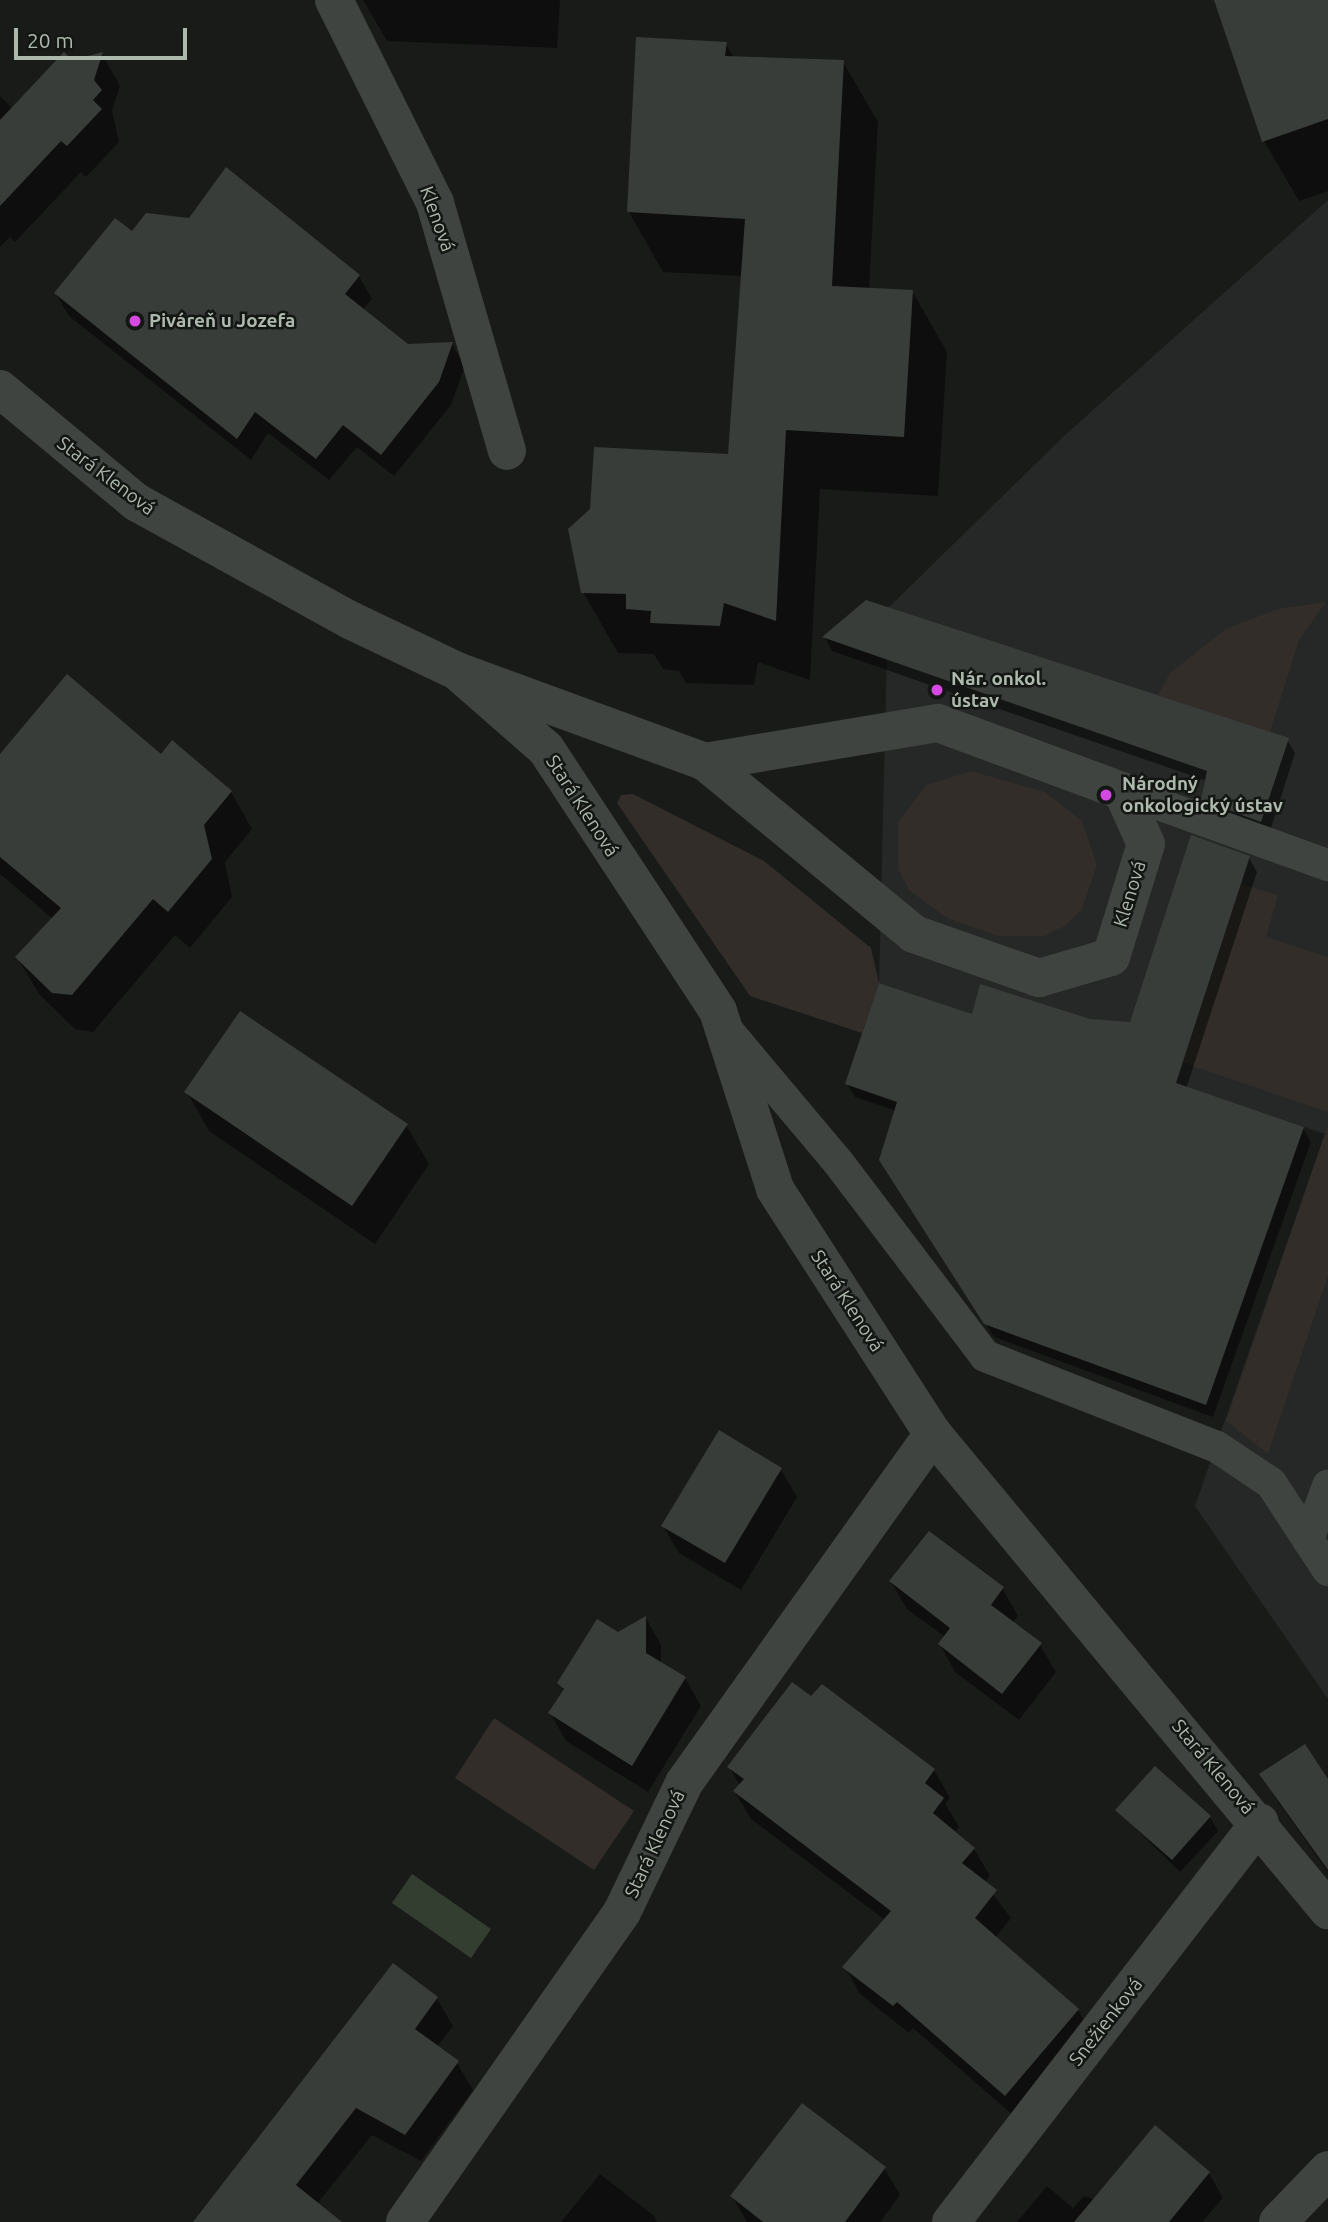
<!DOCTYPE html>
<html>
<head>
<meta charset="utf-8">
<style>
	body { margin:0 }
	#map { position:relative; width:1328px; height:2222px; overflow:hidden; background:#191b19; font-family:Ubuntu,sans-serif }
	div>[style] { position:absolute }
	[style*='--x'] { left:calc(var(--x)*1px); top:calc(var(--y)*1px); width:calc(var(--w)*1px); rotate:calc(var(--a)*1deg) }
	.built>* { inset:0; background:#252826 }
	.green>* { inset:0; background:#322d29 }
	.water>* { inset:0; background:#343e30 }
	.shadow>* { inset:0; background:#0007 }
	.building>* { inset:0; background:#393d3a }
	.service>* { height:32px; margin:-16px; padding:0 16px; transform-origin:16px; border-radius:16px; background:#3f4440 }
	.minor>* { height:38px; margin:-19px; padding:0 19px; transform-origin:19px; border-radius:19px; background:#3f4440 }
	.tertiary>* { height:38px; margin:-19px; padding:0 19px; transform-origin:19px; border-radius:19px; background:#3f4440 }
	.dots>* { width:19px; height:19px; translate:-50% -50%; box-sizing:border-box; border:4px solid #141614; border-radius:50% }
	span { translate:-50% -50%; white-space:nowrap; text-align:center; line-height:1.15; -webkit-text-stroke:5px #141614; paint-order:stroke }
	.street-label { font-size:19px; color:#adb9ac }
	.poi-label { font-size:19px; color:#adb9ac; font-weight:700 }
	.left { translate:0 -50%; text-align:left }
	.scale { position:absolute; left:14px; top:28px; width:173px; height:32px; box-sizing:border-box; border:4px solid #adb9ac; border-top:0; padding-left:9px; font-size:21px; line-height:24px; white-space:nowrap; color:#adb9ac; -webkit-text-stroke:5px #141614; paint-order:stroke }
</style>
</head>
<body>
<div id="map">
	<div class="built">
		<i style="clip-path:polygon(1328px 200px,1328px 1699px,1195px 1506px,1325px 1134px,879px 983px,888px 608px,1064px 436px)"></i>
	</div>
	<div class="green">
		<i style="clip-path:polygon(1326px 602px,1299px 640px,1270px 732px,1158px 695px,1170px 673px,1226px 629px,1277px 609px)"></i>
		<i style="clip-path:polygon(971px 771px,1045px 792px,1082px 821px,1097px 865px,1082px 909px,1065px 926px,1044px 936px,998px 936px,947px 918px,909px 890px,898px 869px,898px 822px,926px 785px)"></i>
		<i style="clip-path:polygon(633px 794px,764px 861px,871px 948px,879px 983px,862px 1033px,750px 996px,617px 803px,621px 795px)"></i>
		<i style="clip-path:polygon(1241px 884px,1278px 895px,1266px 937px,1328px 957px,1328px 1112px,1183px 1063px)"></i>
		<i style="clip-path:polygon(1328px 1125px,1328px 1276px,1268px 1454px,1226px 1421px)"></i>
		<i style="clip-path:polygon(494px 1718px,634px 1811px,594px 1870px,455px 1778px)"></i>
	</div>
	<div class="water">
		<i style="clip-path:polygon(412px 1874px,491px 1929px,471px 1958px,392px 1903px)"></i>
	</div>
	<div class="shadow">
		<i style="clip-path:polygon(363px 0,560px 0,557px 48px,387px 41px)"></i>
		<i style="clip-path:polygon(1216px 0,1328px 0,1328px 191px,1299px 201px,1264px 141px)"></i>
		<i style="clip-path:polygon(726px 44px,734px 58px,843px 62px,878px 122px,869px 289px,912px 291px,947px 352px,938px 496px,820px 489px,810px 680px,758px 662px,754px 685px,686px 683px,679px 671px,663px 669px,654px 654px,618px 653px,583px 592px,730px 456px,742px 276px,663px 272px,629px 212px)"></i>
		<i style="clip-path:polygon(102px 54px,120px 86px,112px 110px,119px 142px,86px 177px,81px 172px,15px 242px,10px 237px,0 247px,0 96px,13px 109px,71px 62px)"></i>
		<i style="clip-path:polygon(133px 234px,359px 276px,372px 299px,363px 310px,408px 346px,452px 344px,465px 366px,451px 405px,394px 476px,357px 447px,329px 480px,268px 433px,251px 460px,69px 316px,56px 294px)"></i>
		<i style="clip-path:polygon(825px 638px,1287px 740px,1295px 753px,1269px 834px,1210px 813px,1202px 799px,1207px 781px,832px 651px)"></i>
		<i style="clip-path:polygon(161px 756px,231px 792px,252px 829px,225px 862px,232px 897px,190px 948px,175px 935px,93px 1032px,75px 1029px,39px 994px,17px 957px,53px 919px,0 874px,0 757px)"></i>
		<i style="clip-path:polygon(1249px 858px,1257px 872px,1186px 1089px,1303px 1128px,1311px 1142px,1213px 1417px,994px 1337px,889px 1174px,896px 1111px,855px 1097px,847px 1084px,973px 1016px,1131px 1024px)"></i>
		<i style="clip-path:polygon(187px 1092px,406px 1125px,429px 1164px,375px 1244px,209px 1131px)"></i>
		<i style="clip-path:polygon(781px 1470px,797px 1497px,741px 1590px,679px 1553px,663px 1526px)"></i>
		<i style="clip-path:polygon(891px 1582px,1002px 1588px,1018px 1616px,1012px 1623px,1040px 1645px,1056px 1672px,1019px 1720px,955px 1672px,940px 1644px,945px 1637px,907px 1609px)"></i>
		<i style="clip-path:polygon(646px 1618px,661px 1645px,661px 1664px,685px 1678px,701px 1706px,648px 1792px,566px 1741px,550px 1713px,564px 1692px,559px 1683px)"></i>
		<i style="clip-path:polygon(812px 1699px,934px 1770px,950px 1798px,945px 1803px,959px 1827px,954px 1833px,974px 1849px,990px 1876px,984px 1883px,1011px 1918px,995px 1938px,1078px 2010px,1093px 2037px,1021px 2122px,913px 2028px,909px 2033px,860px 1994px,845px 1967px,885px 1920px,751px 1819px,735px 1792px,740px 1786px,729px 1767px)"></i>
		<i style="clip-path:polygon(1262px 1775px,1328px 1782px,1328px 1872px,1274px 1796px)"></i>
		<i style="clip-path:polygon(1117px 1810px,1210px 1817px,1218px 1831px,1180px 1872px)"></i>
		<i style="clip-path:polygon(437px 1999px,453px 2026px,437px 2047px,457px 2063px,473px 2090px,421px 2161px,372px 2135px,317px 2204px,338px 2222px,195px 2222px)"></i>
		<i style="clip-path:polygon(884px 2168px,900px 2195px,880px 2222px,747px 2222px,732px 2196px)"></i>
		<i style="clip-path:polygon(1209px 2173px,1223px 2198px,1202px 2222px,1017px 2222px,1047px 2186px,1073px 2208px,1084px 2196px,1095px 2200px)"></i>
		<i style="clip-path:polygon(600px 2174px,654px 2216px,657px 2222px,561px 2222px)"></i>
	</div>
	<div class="building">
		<i style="clip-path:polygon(1214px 0,1328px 0,1328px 119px,1262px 142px)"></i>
		<i style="clip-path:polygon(636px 37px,727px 42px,725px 56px,844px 60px,832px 286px,913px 290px,904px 437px,786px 430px,776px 621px,724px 603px,720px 626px,650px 623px,651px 611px,626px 609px,626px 594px,581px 593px,568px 529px,590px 509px,594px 447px,728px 454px,745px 219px,627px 212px)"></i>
		<i style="clip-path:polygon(64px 52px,72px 60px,103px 52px,94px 80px,102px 90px,93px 100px,102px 109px,67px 146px,61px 141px,0 206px,0 120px)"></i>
		<i style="clip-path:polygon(226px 167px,360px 275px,345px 294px,408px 344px,453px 342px,439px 382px,381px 455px,343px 425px,316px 459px,255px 412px,237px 439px,54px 293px,115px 218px,132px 231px,146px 213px,189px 218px)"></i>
		<i style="clip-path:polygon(866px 600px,1289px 738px,1261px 822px,1201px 800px,1207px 771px,822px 637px)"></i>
		<i style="clip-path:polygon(67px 674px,161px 754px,172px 740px,232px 791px,204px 825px,212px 859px,168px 912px,153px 899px,72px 995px,52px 993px,15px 957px,61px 908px,0 857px,0 754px)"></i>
		<i style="clip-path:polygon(1191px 835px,1250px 856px,1176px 1083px,1304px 1127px,1206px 1405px,984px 1324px,879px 1160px,897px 1102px,845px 1084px,879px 983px,972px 1014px,980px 984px,1090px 1019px,1130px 1022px)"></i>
		<i style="clip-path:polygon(240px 1011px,408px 1124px,352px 1206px,184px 1092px)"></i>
		<i style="clip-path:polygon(719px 1430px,782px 1468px,725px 1563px,661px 1526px)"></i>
		<i style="clip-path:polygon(929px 1531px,1004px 1587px,991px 1605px,1042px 1643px,1002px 1694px,938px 1644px,950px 1628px,889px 1581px)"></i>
		<i style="clip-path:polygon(646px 1616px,646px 1653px,686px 1677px,632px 1766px,548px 1713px,564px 1689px,557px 1683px,597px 1619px,618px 1632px)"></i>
		<i style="clip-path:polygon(792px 1682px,811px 1696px,822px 1684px,935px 1769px,925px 1783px,944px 1798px,933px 1813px,975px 1848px,962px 1863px,997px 1890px,975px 1918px,1079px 2009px,1005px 2096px,897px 2002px,893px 2006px,842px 1967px,891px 1911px,733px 1791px,744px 1779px,727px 1767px)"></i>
		<i style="clip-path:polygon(1305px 1744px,1328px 1779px,1328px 1870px,1259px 1774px)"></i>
		<i style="clip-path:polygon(1155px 1766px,1211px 1816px,1172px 1860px,1115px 1810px)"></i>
		<i style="clip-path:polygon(393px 1963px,438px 1997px,415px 2029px,459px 2061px,405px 2135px,356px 2108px,296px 2185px,342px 2222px,193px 2222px)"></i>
		<i style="clip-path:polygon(802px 2103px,886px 2167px,845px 2222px,763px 2222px,730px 2196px)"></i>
		<i style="clip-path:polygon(1155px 2125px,1210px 2172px,1169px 2222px,1074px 2222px)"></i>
	</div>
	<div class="service">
		<i style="--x:1122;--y:791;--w:219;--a:19.8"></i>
		<i style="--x:728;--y:1031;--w:171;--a:50"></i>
		<i style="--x:838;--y:1162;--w:243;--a:52.8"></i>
		<i style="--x:985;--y:1356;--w:249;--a:21.4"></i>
		<i style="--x:1217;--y:1447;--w:65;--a:33.7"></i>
		<i style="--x:1271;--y:1483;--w:104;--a:56.8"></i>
		<i style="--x:1308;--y:1540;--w:58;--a:-69.7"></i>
	</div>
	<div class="minor">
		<i style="--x:334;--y:0;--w:227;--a:63.5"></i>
		<i style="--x:435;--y:203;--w:258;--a:73.8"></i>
		<i style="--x:458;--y:672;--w:117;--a:41.2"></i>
		<i style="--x:546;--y:749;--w:313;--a:56.7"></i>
		<i style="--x:718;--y:1011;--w:187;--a:72.2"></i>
		<i style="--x:775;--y:1189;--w:292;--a:57.2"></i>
		<i style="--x:933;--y:1434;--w:619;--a:50.31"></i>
		<i style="--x:938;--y:723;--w:196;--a:20.3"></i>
		<i style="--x:1122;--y:791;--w:58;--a:65.6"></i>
		<i style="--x:1146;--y:844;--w:118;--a:107.2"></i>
		<i style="--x:1111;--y:957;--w:75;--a:163.7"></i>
		<i style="--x:1039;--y:978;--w:133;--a:-160.6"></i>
		<i style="--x:914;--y:934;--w:271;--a:-140.5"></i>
		<i style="--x:705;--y:762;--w:236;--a:-9.5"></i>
		<i style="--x:405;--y:2222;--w:378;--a:-55"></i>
		<i style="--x:622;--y:1912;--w:143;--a:-64.3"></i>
		<i style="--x:684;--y:1783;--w:429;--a:-54.5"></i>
		<i style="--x:951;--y:2222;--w:505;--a:-52.31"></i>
		<i style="--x:1278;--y:2222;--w:72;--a:-46.1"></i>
	</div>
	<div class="tertiary">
		<i style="--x:0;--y:389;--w:177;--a:39.7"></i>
		<i style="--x:136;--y:502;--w:244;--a:28.9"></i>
		<i style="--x:350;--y:620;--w:119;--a:25.5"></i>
		<i style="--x:457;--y:671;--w:264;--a:20.1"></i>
	</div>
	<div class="dots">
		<i style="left:135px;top:321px;background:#d549e3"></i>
		<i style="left:937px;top:690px;background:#d549e3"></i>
		<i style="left:1106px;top:795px;background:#d549e3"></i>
	</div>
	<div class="street-label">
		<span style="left:437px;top:219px;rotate:70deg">Klenová</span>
		<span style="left:106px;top:476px;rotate:37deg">Stará Klenová</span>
		<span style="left:582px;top:806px;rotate:57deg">Stará Klenová</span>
		<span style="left:1130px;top:894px;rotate:-73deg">Klenová</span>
		<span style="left:847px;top:1301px;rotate:57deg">Stará Klenová</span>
		<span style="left:1213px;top:1767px;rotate:50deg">Stará Klenová</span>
		<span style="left:655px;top:1844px;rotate:-65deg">Stará Klenová</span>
		<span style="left:1106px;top:2022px;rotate:-52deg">Snežienková</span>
	</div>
	<div class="poi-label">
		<span class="left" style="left:149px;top:321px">Piváreň u Jozefa</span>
		<span class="left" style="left:951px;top:690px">Nár. onkol.<br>ústav</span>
		<span class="left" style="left:1122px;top:795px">Národný<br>onkologický ústav</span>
	</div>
	<div class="scale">20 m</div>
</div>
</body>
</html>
